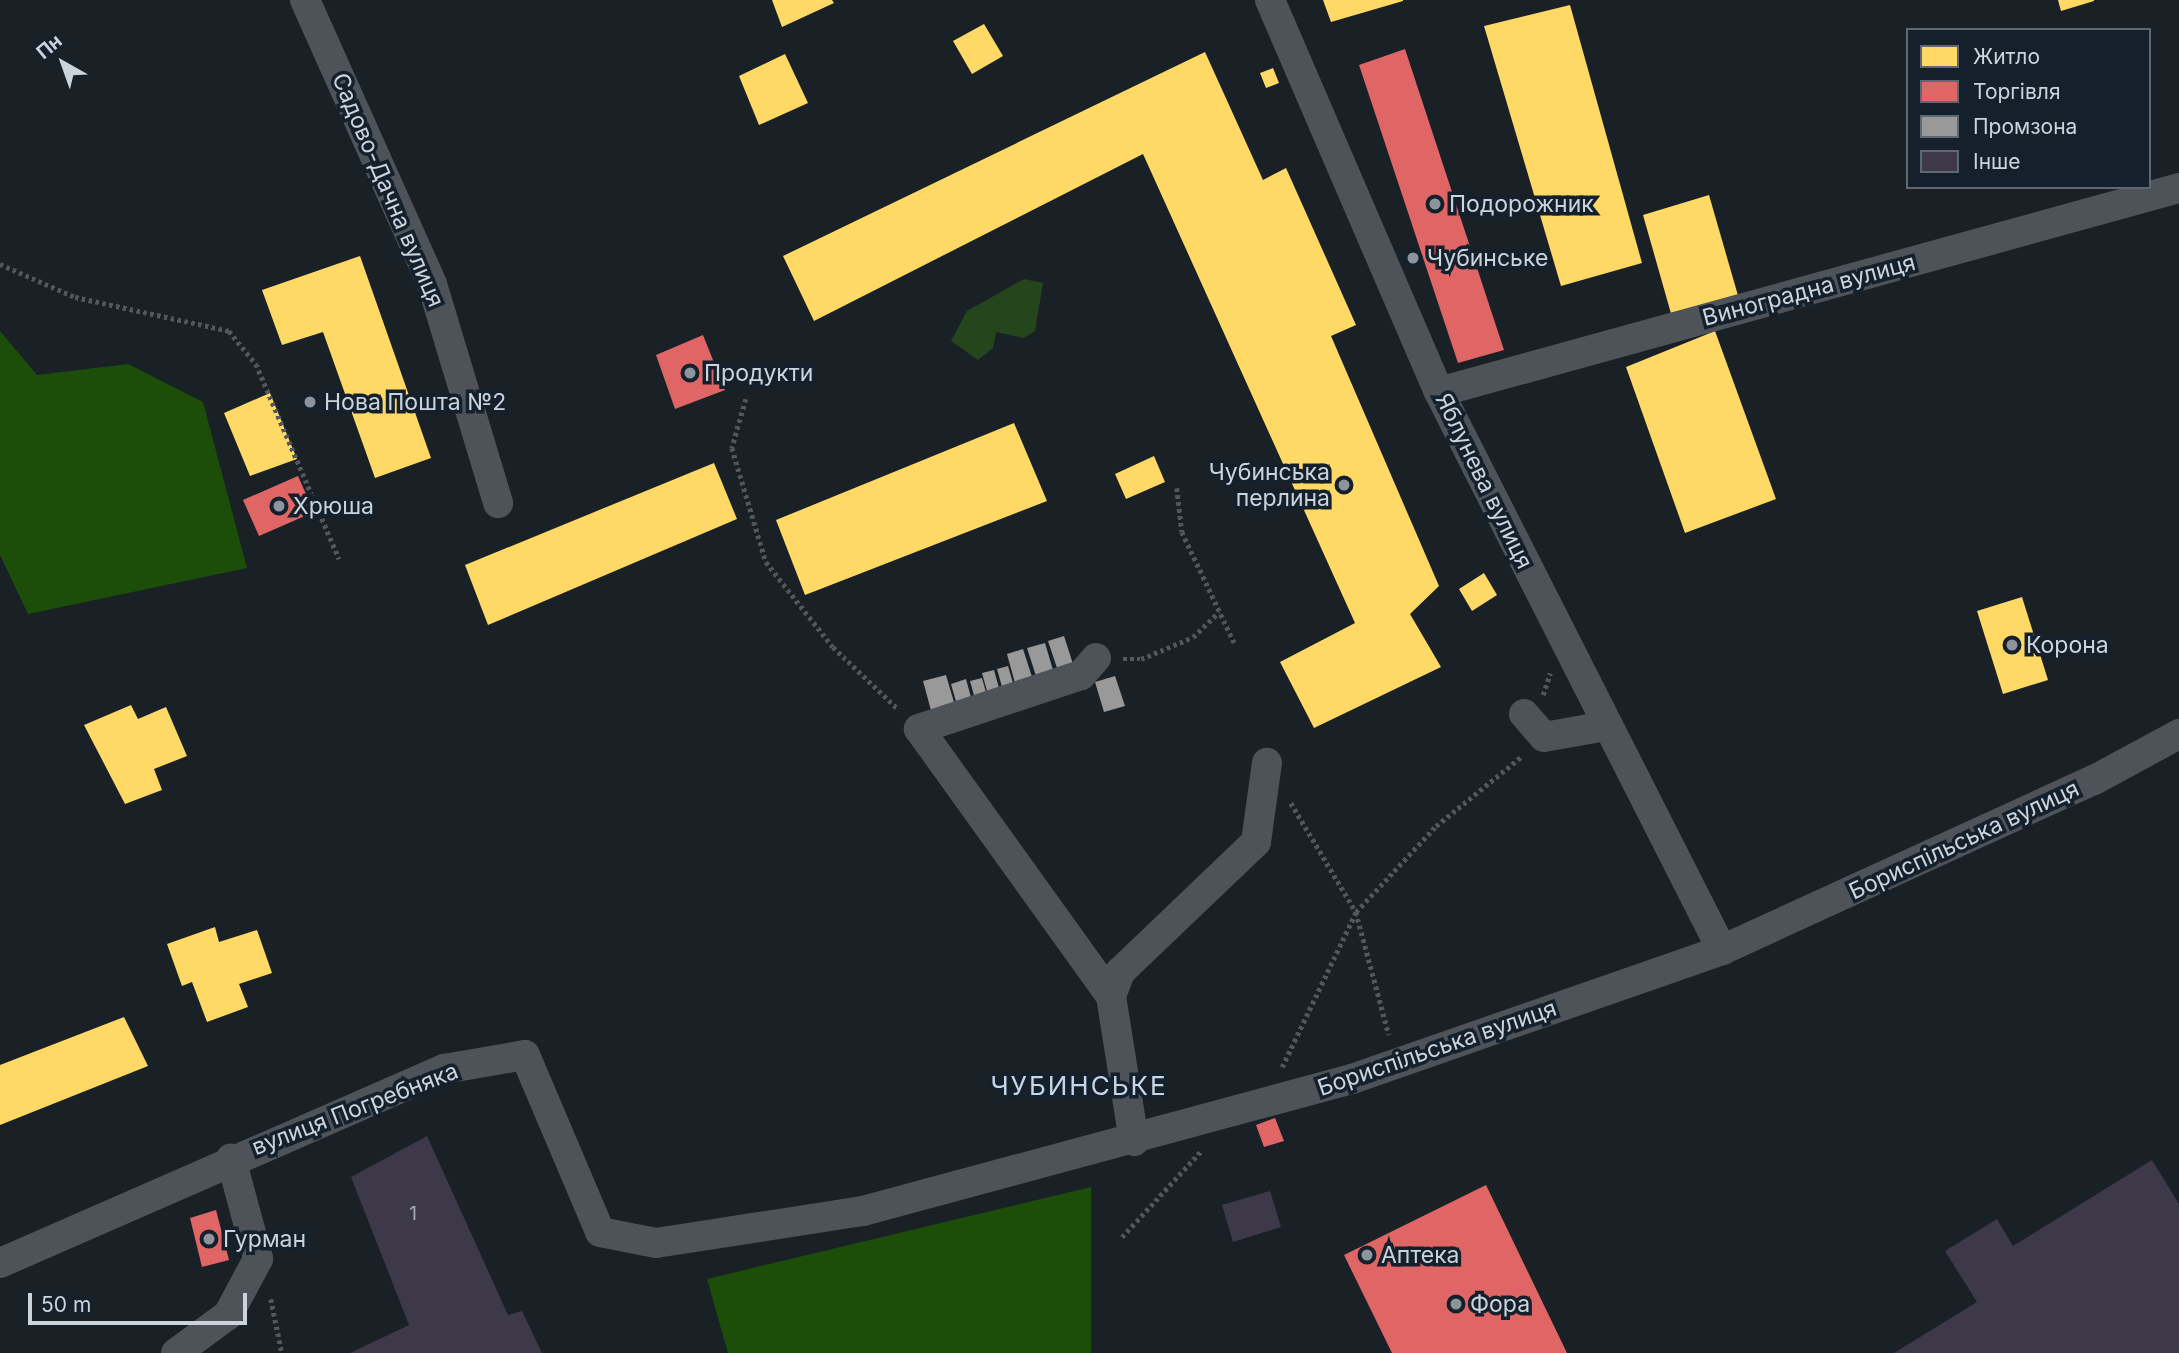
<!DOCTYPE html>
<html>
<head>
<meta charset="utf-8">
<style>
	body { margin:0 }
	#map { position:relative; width:2179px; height:1353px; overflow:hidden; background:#192026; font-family:Inter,sans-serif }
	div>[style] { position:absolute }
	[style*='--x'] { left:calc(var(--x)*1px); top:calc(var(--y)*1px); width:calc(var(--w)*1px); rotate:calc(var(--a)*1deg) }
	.green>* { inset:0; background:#25461c }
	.forest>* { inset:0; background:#1c4d09 }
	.homes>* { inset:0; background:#ffd966 }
	.shops>* { inset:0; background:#e06666 }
	.industry>* { inset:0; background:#999 }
	.building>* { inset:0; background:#3d3949 }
	.path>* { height:4.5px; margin-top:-2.25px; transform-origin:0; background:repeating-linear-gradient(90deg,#52575c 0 3.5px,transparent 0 7px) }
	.minor>* { height:30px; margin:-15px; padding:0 15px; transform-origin:15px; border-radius:15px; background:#4e5359 }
	.dots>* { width:19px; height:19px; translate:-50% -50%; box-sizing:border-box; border:4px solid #14202b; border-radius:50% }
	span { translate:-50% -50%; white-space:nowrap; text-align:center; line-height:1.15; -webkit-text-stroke:7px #14202b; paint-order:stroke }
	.number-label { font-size:19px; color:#a8acb6 }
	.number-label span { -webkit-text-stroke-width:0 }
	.street-label { font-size:23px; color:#cbd3db }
	.poi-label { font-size:23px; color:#cbd3db }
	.left { translate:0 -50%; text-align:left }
	.right { translate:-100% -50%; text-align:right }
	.quarter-label { font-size:26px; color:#c6d6e6; letter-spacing:2px }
	.legend { position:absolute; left:1906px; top:28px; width:245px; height:161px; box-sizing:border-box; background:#14202b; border:2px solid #5d6871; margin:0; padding:9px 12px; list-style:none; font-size:21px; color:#cbd3db }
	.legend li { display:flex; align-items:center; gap:14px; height:35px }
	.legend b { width:35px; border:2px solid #5d6871 }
	.north { position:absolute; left:28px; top:28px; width:70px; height:70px; -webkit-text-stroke:5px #14202b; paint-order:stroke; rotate:320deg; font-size:19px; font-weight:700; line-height:28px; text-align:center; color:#cbd3db }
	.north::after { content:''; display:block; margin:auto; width:24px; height:32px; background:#cbd3db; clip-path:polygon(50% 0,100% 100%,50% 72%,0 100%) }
	.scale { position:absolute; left:28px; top:1293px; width:219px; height:32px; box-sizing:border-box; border:4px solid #cbd3db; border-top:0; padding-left:9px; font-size:21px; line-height:24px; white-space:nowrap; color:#cbd3db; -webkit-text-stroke:5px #14202b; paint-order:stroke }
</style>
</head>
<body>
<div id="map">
	<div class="green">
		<i style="clip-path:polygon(1024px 279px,1043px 283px,1035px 331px,1024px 338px,996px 332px,993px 348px,978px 360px,951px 341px,967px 311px)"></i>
	</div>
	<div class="forest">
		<i style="clip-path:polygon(0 331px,37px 375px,128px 364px,203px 402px,247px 568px,28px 614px,0 555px)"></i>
		<i style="clip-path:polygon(1091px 1187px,1091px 1353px,728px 1353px,707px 1279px)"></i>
	</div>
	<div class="homes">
		<i style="clip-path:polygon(772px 0,832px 0,834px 3px,782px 27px)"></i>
		<i style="clip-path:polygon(1323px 0,1403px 0,1403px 1px,1331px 22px)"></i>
		<i style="clip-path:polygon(2058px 0,2094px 0,2094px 1px,2061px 11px)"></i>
		<i style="clip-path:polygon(1570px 5px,1642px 263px,1561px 286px,1484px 26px)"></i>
		<i style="clip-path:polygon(984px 24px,1003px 56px,972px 74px,953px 41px)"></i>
		<i style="clip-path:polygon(1205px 52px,1263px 180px,1286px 168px,1356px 325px,1331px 336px,1439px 586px,1410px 614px,1441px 667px,1314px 728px,1280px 662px,1355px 623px,1143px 154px,814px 321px,783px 256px)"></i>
		<i style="clip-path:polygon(785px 54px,808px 103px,759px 125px,739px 76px)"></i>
		<i style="clip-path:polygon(1273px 68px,1279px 83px,1266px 88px,1260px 73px)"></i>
		<i style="clip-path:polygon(1709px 195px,1739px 299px,1672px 317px,1643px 215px)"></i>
		<i style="clip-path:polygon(360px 256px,431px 458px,375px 478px,323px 332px,282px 345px,262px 290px)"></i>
		<i style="clip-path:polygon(1715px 331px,1776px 499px,1685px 533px,1626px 367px)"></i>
		<i style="clip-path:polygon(270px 393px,297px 459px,250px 476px,224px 413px)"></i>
		<i style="clip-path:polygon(1014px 423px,1047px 501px,805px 595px,776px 520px)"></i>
		<i style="clip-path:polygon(1154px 456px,1165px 482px,1126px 499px,1115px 474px)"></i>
		<i style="clip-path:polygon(714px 463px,737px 519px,488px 625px,465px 565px)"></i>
		<i style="clip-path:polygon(1484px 573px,1497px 595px,1472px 611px,1459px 589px)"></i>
		<i style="clip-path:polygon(2022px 597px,2048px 680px,2003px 694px,1977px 611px)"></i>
		<i style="clip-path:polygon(131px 705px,138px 719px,166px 707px,187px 756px,154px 769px,162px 790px,125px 804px,84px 725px)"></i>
		<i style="clip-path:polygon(215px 927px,219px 942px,257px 930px,272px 973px,239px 984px,248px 1007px,207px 1022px,192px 982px,182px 986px,167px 944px)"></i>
		<i style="clip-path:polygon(124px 1017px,148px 1066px,0 1125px,0 1065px)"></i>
	</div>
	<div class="shops">
		<i style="clip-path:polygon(1405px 49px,1504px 350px,1458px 363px,1359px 65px)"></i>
		<i style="clip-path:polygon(703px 335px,725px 390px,675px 409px,656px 355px)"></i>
		<i style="clip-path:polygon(298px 476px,314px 512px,259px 536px,243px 500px)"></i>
		<i style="clip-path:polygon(1275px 1118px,1284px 1141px,1264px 1147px,1256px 1125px)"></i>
		<i style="clip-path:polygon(1486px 1185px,1567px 1353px,1392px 1353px,1344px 1255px)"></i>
		<i style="clip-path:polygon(216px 1210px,229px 1260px,202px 1267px,190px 1218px)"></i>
	</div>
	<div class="industry">
		<i style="clip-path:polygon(1064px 636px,1073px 664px,1057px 668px,1048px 641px)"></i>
		<i style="clip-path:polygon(1045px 643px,1053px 670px,1036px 676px,1027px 648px)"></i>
		<i style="clip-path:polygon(1023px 649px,1032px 677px,1015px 683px,1007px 654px)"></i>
		<i style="clip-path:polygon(1008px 666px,1013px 683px,1002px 687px,997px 669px)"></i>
		<i style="clip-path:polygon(994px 670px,999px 688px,987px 691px,982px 673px)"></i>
		<i style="clip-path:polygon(946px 675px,956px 709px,932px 714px,923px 681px)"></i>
		<i style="clip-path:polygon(1115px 676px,1125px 706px,1104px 712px,1095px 682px)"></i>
		<i style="clip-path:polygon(982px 678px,987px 696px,975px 699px,970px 681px)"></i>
		<i style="clip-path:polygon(966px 679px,972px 701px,957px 705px,951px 684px)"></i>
	</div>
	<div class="building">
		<i style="clip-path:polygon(427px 1136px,508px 1315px,522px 1311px,542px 1353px,350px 1353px,409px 1325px,351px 1177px)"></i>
		<i style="clip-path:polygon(2152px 1160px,2179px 1204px,2179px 1353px,1894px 1353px,1977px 1302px,1945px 1251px,1997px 1219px,2013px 1246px)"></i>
		<i style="clip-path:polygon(1270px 1191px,1281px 1227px,1233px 1242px,1222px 1205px)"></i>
	</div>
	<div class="path">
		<i style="--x:0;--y:264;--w:82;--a:23.7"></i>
		<i style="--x:75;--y:297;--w:158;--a:12.4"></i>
		<i style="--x:229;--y:331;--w:43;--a:50.7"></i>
		<i style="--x:256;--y:364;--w:212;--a:66.9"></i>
		<i style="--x:746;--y:399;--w:51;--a:105.9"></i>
		<i style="--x:732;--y:448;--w:119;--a:73.4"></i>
		<i style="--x:766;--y:562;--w:108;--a:51.8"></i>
		<i style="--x:833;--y:647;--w:90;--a:43.6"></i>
		<i style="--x:1177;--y:488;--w:44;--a:83.5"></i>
		<i style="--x:1182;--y:532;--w:124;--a:64.7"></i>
		<i style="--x:1123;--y:659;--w:18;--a:0"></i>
		<i style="--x:1141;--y:659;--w:56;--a:-22.9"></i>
		<i style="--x:1193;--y:637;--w:36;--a:-44"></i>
		<i style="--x:1543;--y:695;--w:23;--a:-72"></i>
		<i style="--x:1291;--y:803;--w:127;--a:59.2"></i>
		<i style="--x:1356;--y:912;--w:127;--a:75"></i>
		<i style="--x:1282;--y:1067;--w:172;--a:-64.5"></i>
		<i style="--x:1356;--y:912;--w:117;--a:-47.1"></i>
		<i style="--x:1436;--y:826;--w:111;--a:-39.1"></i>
		<i style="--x:1122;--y:1237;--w:118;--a:-47.4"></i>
		<i style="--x:271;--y:1299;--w:55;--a:78.5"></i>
	</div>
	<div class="minor">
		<i style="--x:305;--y:0;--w:311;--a:65.9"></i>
		<i style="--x:432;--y:284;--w:229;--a:73.2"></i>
		<i style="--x:1270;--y:0;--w:427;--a:66.7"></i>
		<i style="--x:1439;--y:392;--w:626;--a:63.11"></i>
		<i style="--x:1439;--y:392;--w:768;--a:-15.41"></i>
		<i style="--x:1096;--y:658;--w:23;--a:131"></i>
		<i style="--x:1081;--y:675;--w:171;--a:161.6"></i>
		<i style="--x:919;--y:729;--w:329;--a:54.3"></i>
		<i style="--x:1111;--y:996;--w:147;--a:81"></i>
		<i style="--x:1524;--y:714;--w:30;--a:49"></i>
		<i style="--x:1544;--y:737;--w:63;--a:-10.1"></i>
		<i style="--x:1111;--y:996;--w:26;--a:-69"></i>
		<i style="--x:1120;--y:972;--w:188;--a:-43.7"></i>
		<i style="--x:1256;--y:842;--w:80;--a:-82.1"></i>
		<i style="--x:0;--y:1263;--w:485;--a:-23.6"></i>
		<i style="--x:444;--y:1069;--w:82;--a:-9.8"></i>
		<i style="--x:525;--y:1055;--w:192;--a:67"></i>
		<i style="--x:600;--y:1232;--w:57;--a:11.1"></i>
		<i style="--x:656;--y:1243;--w:209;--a:-8.8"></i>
		<i style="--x:863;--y:1211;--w:507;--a:-15.11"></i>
		<i style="--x:1352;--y:1079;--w:392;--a:-19.2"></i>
		<i style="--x:1722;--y:950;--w:409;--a:-24.6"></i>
		<i style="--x:2094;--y:780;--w:97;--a:-28.4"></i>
		<i style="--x:176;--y:1353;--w:64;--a:-36.2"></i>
		<i style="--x:228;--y:1315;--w:64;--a:-61.8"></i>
		<i style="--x:258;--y:1259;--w:104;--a:-105.1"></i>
	</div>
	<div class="dots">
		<i style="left:1435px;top:204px;background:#8d949c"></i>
		<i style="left:1413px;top:258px;background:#8d949c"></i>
		<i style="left:690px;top:373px;background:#8d949c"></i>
		<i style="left:310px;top:402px;background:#8d949c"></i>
		<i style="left:1344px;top:485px;background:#8d949c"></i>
		<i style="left:279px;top:506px;background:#8d949c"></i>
		<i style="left:2012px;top:645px;background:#8d949c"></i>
		<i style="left:209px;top:1239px;background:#8d949c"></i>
		<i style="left:1367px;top:1255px;background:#8d949c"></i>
		<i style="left:1456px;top:1304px;background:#8d949c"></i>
	</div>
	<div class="number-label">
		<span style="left:413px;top:1214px">1</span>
	</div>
	<div class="street-label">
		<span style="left:388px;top:190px;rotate:67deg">Садово-Дачна вулиця</span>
		<span style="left:1809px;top:290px;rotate:-15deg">Виноградна вулиця</span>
		<span style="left:1484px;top:481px;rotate:64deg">Яблунева вулиця</span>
		<span style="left:1964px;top:840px;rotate:-25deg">Бориспільська вулиця</span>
		<span style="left:1437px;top:1048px;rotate:-19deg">Бориспільська вулиця</span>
		<span style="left:355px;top:1109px;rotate:-21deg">вулиця Погребняка</span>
	</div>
	<div class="poi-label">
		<span class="left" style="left:1449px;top:204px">Подорожник</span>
		<span class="left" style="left:1427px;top:258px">Чубинське</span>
		<span class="left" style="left:704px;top:373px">Продукти</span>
		<span class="left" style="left:324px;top:402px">Нова Пошта №2</span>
		<span class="right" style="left:1330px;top:485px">Чубинська<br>перлина</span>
		<span class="left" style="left:293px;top:506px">Хрюша</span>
		<span class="left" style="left:2026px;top:645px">Корона</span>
		<span class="left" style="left:223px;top:1239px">Гурман</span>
		<span class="left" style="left:1381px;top:1255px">Аптека</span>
		<span class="left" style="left:1470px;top:1304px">Фора</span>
	</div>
	<div class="quarter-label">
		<span style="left:1079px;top:1086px">ЧУБИНСЬКЕ</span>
	</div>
	<ul class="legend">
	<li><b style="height:19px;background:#ffd966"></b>Житло</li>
	<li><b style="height:19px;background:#e06666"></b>Торгівля</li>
	<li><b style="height:19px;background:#999"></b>Промзона</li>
	<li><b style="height:19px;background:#3d3949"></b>Інше</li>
	</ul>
	<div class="north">Пн</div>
	<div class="scale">50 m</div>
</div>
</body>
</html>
